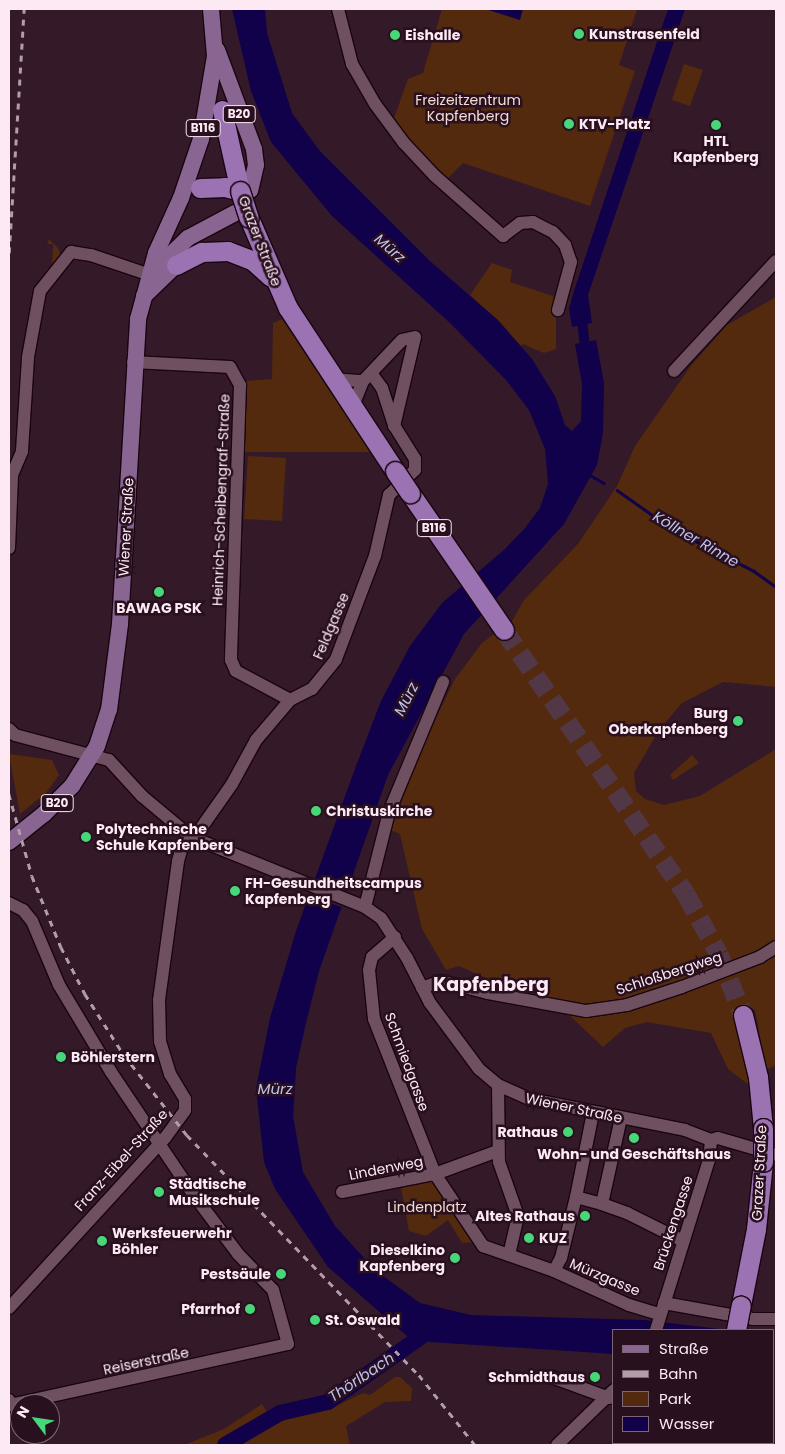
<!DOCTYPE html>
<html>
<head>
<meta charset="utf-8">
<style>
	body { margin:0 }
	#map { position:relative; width:785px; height:1454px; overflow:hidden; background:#341929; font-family:Poppins,sans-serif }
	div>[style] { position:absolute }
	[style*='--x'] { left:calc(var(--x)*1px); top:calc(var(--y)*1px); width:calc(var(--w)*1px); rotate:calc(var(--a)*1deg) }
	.green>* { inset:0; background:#532a0d }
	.water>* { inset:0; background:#11004a }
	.pier>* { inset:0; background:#341929 }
	.stream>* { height:2.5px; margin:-1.25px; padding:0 1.25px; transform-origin:1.25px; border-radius:1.25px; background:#11004a }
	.canal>* { height:10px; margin:-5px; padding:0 5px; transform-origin:5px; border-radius:5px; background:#11004a }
	.river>* { height:16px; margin:-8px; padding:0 8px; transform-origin:8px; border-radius:8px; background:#11004a }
	.highway-tunnel>* { height:19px; margin-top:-9.5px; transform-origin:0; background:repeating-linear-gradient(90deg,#523847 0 19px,transparent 0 28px) }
	.roads { filter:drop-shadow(1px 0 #1a0411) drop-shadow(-1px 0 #1a0411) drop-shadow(0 1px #1a0411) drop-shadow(0 -1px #1a0411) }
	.minor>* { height:12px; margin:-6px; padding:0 6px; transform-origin:6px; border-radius:6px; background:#6f5061 }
	.major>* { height:16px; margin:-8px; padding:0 8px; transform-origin:8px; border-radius:8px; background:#896592 }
	.highway>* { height:19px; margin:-9.5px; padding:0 9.5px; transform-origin:9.5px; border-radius:9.5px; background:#9b73b3 }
	.rail>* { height:2.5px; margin-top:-1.25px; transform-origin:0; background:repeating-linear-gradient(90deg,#b39da9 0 6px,transparent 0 12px) }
	.bridges { filter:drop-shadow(1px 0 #1a0411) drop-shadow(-1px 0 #1a0411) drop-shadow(0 1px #1a0411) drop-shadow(0 -1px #1a0411) }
	.highway-bridge>* { height:19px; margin:-9.5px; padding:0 9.5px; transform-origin:9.5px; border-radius:9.5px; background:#9b73b3 }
	.dots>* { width:14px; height:14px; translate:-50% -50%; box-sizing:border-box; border:2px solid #29101f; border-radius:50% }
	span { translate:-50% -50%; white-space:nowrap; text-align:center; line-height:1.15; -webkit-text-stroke:5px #29101f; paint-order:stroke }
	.shield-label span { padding:1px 4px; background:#29101f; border:1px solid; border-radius:4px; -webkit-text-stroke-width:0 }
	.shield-label { font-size:12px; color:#fce9f3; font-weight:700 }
	.poi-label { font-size:14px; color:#fce9f3; font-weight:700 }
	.left { translate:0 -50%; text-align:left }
	.right { translate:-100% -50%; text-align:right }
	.park-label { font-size:14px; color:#f4ddd0 }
	.street-label { font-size:14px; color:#fce9f3 }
	.water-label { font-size:15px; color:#bec4f0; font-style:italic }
	.district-label { font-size:19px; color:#fce9f3; font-weight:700 }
	.frame { position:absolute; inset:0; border:10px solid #fce9f3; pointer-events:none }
	.legend { position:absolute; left:612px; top:1329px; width:162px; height:115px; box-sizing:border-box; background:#29101f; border:1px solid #7d6774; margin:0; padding:6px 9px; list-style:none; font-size:15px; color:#fce9f3 }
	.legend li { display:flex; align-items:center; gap:10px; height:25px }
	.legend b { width:25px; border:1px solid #7d6774 }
	.north { position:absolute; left:10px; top:1394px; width:50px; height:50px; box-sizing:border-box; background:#29101f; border:1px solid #7d6774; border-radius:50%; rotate:301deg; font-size:14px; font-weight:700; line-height:20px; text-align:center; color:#fce9f3 }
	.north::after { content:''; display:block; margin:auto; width:18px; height:22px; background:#47d779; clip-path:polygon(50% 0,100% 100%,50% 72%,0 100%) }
</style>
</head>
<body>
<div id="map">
	<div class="green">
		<i style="clip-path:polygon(442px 9px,637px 9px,619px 65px,635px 71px,590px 206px,463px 163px,445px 181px,393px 121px,408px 79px,423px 73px)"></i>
		<i style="clip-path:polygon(684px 64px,703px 70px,690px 106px,672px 100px)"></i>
		<i style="clip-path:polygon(49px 239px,58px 248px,61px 257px,49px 273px,45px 270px,52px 268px,53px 244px,47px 244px)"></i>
		<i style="clip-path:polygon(492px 263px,512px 270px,510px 282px,553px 296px,556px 302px,556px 349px,544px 353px,523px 344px,521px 346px,470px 295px)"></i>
		<i style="clip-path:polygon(776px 297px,776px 687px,723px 682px,682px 703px,659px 730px,634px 773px,636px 791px,645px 799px,664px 805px,700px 796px,776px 749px,776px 1065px,766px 1070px,755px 1010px,751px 1008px,752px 1013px,736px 1019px,749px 1085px,728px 1069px,711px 1033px,647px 1022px,625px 1028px,603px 1047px,568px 1014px,459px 966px,446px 970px,422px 929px,400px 834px,388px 829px,410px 771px,455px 679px,482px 643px,512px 621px,524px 600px,578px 544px,617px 486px,635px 446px,690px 367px,727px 325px)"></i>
		<i style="clip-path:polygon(282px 319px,370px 452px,243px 452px,244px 381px,272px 379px,273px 323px)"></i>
		<i style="clip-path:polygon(248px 456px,286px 458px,282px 521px,244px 519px)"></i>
		<i style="clip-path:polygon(9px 754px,52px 760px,59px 775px,46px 793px,20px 814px)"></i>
		<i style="clip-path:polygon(692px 755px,699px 763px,673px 780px,670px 775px)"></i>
		<i style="clip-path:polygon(430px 1175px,476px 1242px,462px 1243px,448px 1220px,426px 1236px,409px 1231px,400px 1182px)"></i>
		<i style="clip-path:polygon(395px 1377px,400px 1377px,412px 1388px,411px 1401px,385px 1402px,346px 1426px,350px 1445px,184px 1445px,224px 1429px,262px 1404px,274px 1425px,290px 1417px,334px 1407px,363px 1393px,370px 1395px)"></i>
	</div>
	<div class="water">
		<i style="clip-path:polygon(232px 9px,265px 9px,267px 33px,292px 113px,319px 150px,431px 262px,498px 320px,532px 359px,555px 396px,565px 425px,572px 431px,581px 421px,582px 384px,575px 344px,596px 340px,604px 383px,603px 433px,597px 465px,564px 524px,464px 634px,388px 775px,319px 971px,306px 1023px,296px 1068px,293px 1116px,303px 1172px,335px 1226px,375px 1270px,420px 1303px,471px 1315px,644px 1320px,728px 1330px,614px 1330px,614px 1354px,429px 1342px,407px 1336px,328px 1267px,275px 1189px,264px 1162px,256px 1088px,270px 1018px,296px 931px,356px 766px,381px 701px,410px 646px,442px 603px,505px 549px,525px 528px,540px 508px,548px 484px,545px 449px,529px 410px,506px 380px,450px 323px,332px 216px,271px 142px,251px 91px)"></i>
		<i style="clip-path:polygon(485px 9px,523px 9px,520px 20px)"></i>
		<i style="clip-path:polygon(668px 9px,685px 9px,588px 295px,592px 323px,572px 327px,569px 309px,573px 294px)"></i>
	</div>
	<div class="pier">
		<i style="clip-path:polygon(312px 879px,349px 892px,344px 908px,307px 895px)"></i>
	</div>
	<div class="stream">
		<i style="--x:590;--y:475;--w:16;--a:30"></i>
		<i style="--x:617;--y:490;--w:67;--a:35.3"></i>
		<i style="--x:672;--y:529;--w:92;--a:27.1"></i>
		<i style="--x:754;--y:571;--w:27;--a:36"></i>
	</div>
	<div class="canal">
		<i style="--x:581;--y:312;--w:43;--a:83.4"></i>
	</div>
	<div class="river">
		<i style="--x:225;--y:1445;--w:64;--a:-30.2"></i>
		<i style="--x:280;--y:1413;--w:49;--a:-12.9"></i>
		<i style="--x:328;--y:1402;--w:132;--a:-35.1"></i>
	</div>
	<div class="highway-tunnel">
		<i style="--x:504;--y:630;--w:321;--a:55.4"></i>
		<i style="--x:686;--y:894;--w:68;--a:61.2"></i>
		<i style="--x:719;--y:954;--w:66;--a:68.5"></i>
	</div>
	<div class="roads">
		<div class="minor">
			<i style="--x:338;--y:9;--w:57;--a:75.7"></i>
			<i style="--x:352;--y:64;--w:46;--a:60.1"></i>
			<i style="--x:375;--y:104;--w:49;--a:53.4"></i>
			<i style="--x:404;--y:143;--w:45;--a:46.8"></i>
			<i style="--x:435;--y:176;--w:91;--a:41.4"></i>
			<i style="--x:503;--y:236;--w:21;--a:-37"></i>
			<i style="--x:520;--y:223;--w:13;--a:-4"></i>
			<i style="--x:533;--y:222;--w:22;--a:27"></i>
			<i style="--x:553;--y:232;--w:18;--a:47"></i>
			<i style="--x:565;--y:245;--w:18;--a:71"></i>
			<i style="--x:571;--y:262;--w:50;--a:105.2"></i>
			<i style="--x:133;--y:362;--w:97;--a:3"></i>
			<i style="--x:230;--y:367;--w:21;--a:61"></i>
			<i style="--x:240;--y:385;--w:275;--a:91.9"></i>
			<i style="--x:231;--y:660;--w:12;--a:66"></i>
			<i style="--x:236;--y:671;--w:61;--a:28.2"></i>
			<i style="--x:674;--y:371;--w:150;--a:-47.2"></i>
			<i style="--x:371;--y:373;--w:19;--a:54"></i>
			<i style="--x:382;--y:388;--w:40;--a:72"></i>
			<i style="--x:332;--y:379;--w:31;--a:4"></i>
			<i style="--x:9;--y:548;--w:73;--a:-87.6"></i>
			<i style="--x:12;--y:475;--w:26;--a:-67"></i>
			<i style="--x:22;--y:451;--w:94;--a:-86.3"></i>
			<i style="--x:28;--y:357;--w:67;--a:-79.7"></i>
			<i style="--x:40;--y:291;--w:50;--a:-51.5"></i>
			<i style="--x:71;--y:252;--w:20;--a:9"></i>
			<i style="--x:91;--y:255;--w:62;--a:18.7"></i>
			<i style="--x:9;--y:729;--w:8;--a:45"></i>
			<i style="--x:15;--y:735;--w:97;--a:14.9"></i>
			<i style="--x:109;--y:760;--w:49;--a:47.5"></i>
			<i style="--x:142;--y:796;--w:64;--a:39.9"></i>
			<i style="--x:191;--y:837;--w:188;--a:21.9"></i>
			<i style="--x:365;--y:907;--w:19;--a:35"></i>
			<i style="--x:381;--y:918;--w:48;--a:57"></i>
			<i style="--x:407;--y:958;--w:51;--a:62.9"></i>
			<i style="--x:430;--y:1003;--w:82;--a:53.4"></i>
			<i style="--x:479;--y:1069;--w:25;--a:40"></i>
			<i style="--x:498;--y:1085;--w:35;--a:24"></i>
			<i style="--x:530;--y:1099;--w:158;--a:11.3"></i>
			<i style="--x:685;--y:1130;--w:28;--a:21"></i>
			<i style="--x:9;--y:903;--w:16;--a:27"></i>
			<i style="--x:23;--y:910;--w:14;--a:51"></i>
			<i style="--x:32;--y:921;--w:69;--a:67.1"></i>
			<i style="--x:59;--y:985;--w:101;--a:59.1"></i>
			<i style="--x:111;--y:1072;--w:147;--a:56.1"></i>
			<i style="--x:193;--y:1194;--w:75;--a:53.1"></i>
			<i style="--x:238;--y:1254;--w:50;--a:45.8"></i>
			<i style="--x:273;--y:1290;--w:56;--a:74.5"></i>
			<i style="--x:288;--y:1344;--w:285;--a:167.6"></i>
			<i style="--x:10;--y:1405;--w:5;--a:-101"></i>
			<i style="--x:365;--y:907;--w:98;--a:-75.8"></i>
			<i style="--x:389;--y:812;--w:141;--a:-67.4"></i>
			<i style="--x:395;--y:937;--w:30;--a:139"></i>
			<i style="--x:372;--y:957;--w:13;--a:103"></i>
			<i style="--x:369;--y:970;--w:49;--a:84.2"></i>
			<i style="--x:374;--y:1019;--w:167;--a:68.5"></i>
			<i style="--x:435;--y:1174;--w:87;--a:56.3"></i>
			<i style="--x:483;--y:1246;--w:75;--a:19.4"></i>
			<i style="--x:554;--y:1271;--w:82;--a:24.4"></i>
			<i style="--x:629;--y:1305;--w:31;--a:17"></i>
			<i style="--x:422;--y:988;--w:20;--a:-20"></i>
			<i style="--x:441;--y:981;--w:49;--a:14.3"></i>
			<i style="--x:488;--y:993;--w:100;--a:10.4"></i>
			<i style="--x:586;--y:1011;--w:41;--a:-8.3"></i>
			<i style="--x:627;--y:1005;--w:58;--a:-18.1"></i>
			<i style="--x:682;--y:987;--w:84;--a:-21"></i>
			<i style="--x:760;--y:957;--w:19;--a:-32"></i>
			<i style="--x:498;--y:1085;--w:77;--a:89.3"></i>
			<i style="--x:499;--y:1162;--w:57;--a:70.6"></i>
			<i style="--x:518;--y:1216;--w:40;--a:103"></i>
			<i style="--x:621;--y:1118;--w:88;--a:102.5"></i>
			<i style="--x:602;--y:1204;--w:27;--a:20"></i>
			<i style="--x:627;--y:1213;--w:63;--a:26.6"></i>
			<i style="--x:711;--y:1140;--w:7;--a:-16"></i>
			<i style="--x:718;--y:1138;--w:60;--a:16.3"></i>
			<i style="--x:342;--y:1192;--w:95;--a:-11"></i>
			<i style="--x:435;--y:1174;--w:67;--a:-20.1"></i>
			<i style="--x:576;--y:1197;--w:27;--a:15"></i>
			<i style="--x:554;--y:1271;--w:15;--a:-62"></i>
			<i style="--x:561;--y:1258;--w:63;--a:-76.2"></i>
			<i style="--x:576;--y:1197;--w:86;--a:-78.6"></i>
			<i style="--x:664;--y:1303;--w:90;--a:10.2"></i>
			<i style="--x:753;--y:1319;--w:23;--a:0"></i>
			<i style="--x:9;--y:1308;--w:231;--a:-47.5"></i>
			<i style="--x:165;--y:1138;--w:34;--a:-54"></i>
			<i style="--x:185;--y:1110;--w:11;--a:-90"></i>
			<i style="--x:185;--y:1099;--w:29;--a:-121"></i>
			<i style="--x:170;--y:1074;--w:34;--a:-107"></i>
			<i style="--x:160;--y:1041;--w:41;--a:-91.4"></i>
			<i style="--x:159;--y:1000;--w:140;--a:-82.2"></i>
			<i style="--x:178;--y:861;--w:15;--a:-74"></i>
			<i style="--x:182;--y:847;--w:23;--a:-43"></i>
			<i style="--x:199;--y:831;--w:57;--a:-54.9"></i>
			<i style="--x:232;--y:784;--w:50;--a:-61.4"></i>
			<i style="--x:256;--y:740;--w:52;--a:-49.6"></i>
			<i style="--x:290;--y:700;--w:25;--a:-27"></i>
			<i style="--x:312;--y:689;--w:38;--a:-51"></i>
			<i style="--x:336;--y:659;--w:110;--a:-69.3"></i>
			<i style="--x:375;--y:556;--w:63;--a:-77.1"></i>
			<i style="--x:389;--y:495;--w:36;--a:-44"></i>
			<i style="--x:415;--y:470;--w:11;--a:-90"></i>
			<i style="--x:415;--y:459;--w:39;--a:-122"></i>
			<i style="--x:394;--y:426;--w:91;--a:-76.7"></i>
			<i style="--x:415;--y:337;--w:13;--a:167"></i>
			<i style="--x:402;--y:340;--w:57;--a:133.6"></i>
			<i style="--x:363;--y:381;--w:29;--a:112"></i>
			<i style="--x:656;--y:1330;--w:178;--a:-72.7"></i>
			<i style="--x:709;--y:1160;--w:20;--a:-84"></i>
			<i style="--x:549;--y:1376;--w:64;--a:20.1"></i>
			<i style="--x:557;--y:1445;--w:79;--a:-44"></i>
			<i style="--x:735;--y:1445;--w:2;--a:-63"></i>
		</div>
		<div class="major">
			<i style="--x:217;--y:50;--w:106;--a:69.5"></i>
			<i style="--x:254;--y:149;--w:16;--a:83"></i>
			<i style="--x:256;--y:165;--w:26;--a:103"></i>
			<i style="--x:153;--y:272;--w:49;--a:-44.2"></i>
			<i style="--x:188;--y:238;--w:53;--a:-28"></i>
			<i style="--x:144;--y:296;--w:45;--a:-44.1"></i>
			<i style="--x:9;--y:842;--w:45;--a:-38.7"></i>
			<i style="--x:44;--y:814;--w:40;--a:-45"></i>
			<i style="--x:72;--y:786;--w:47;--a:-58"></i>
			<i style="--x:97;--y:746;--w:38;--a:-72"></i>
			<i style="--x:109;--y:710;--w:87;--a:-82.7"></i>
			<i style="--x:120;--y:624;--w:306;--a:-86.6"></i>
			<i style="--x:138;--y:319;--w:68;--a:-74.7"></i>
			<i style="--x:156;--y:253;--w:60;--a:-65.6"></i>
			<i style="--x:181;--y:198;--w:62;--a:-71.3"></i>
			<i style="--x:201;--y:139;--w:84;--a:-80.4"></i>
			<i style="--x:215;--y:56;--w:47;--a:-94.9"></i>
		</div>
		<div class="highway">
			<i style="--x:222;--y:110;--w:83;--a:77.5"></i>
			<i style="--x:200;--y:188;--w:25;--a:-2"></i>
			<i style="--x:225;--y:187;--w:16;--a:15"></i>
			<i style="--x:249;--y:218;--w:98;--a:66.6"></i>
			<i style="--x:288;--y:308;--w:195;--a:56.7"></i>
			<i style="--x:176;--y:265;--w:29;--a:-27"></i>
			<i style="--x:202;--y:252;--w:26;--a:-2"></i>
			<i style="--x:228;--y:251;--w:26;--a:21"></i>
			<i style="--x:252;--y:260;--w:25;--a:42"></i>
			<i style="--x:410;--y:493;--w:166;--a:55.5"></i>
			<i style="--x:743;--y:1015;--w:64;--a:76.4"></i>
			<i style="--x:758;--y:1077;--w:51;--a:84.4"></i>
			<i style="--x:741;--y:1305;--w:77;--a:-78.8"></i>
			<i style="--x:756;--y:1229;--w:67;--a:-84"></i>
			<i style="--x:711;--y:1445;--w:2;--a:-63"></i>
		</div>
	</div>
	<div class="rail">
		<i style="--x:9;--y:253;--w:244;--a:-86.5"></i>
		<i style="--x:9;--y:794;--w:85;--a:74.3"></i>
		<i style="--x:32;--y:876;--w:77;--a:67.8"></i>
		<i style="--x:61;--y:947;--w:53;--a:62.9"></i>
		<i style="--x:85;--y:994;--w:72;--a:57.4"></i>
		<i style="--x:124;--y:1055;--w:102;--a:51.8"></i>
		<i style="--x:187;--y:1135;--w:334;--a:46"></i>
		<i style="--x:419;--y:1375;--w:90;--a:51.3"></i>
	</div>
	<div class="bridges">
		<div class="highway-bridge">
			<i style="--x:240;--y:191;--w:28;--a:72"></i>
			<i style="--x:395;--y:471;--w:27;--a:56"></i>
			<i style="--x:763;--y:1162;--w:34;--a:-90"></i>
			<i style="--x:736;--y:1330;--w:25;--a:-79"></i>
		</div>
	</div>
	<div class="dots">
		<i style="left:579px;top:34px;background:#47d779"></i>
		<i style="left:395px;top:35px;background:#47d779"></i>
		<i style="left:569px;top:124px;background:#47d779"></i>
		<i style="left:716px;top:125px;background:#47d779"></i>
		<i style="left:159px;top:592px;background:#47d779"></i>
		<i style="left:738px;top:721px;background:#47d779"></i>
		<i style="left:316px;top:811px;background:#47d779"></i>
		<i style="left:86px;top:837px;background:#47d779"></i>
		<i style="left:235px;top:891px;background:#47d779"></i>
		<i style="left:61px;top:1057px;background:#47d779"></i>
		<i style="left:568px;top:1132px;background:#47d779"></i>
		<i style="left:634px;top:1138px;background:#47d779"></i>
		<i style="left:159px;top:1192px;background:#47d779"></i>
		<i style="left:585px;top:1216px;background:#47d779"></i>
		<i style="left:529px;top:1238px;background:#47d779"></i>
		<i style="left:102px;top:1241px;background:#47d779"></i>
		<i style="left:455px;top:1258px;background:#47d779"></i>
		<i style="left:281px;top:1274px;background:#47d779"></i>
		<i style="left:250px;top:1309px;background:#47d779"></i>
		<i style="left:315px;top:1320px;background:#47d779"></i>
		<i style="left:595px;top:1377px;background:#47d779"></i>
	</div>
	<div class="shield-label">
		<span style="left:239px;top:114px">B20</span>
		<span style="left:203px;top:128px">B116</span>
		<span style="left:434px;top:528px">B116</span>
		<span style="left:57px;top:803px">B20</span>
	</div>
	<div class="poi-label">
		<span class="left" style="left:589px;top:34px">Kunstrasenfeld</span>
		<span class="left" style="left:405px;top:35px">Eishalle</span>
		<span class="left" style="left:579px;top:124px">KTV-Platz</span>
		<span style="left:716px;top:149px">HTL<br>Kapfenberg</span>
		<span style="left:159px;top:608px">BAWAG PSK</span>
		<span class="right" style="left:728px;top:721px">Burg<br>Oberkapfenberg</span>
		<span class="left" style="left:326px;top:811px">Christuskirche</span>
		<span class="left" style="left:96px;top:837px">Polytechnische<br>Schule Kapfenberg</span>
		<span class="left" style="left:245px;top:891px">FH-Gesundheitscampus<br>Kapfenberg</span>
		<span class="left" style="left:71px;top:1057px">Böhlerstern</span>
		<span class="right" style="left:558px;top:1132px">Rathaus</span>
		<span style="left:634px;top:1154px">Wohn- und Geschäftshaus</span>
		<span class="left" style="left:169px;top:1192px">Städtische<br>Musikschule</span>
		<span class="right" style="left:575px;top:1216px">Altes Rathaus</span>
		<span class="left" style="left:112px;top:1241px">Werksfeuerwehr<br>Böhler</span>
		<span class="left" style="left:539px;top:1238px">KUZ</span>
		<span class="right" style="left:445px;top:1258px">Dieselkino<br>Kapfenberg</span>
		<span class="right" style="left:271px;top:1274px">Pestsäule</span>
		<span class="right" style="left:240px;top:1309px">Pfarrhof</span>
		<span class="left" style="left:325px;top:1320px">St. Oswald</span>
		<span class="right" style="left:585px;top:1377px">Schmidthaus</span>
	</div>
	<div class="park-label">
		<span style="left:468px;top:108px">Freizeitzentrum<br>Kapfenberg</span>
		<span style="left:427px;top:1207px">Lindenplatz</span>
	</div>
	<div class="street-label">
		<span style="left:260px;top:241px;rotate:69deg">Grazer Straße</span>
		<span style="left:221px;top:500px;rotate:-88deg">Heinrich-Scheibengraf-Straße</span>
		<span style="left:126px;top:527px;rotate:-87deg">Wiener Straße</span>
		<span style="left:331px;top:626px;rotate:-67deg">Feldgasse</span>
		<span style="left:669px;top:973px;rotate:-18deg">Schloßbergweg</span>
		<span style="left:407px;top:1062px;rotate:70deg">Schmiedgasse</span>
		<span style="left:574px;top:1108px;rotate:12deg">Wiener Straße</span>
		<span style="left:121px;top:1160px;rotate:-48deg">Franz-Eibel-Straße</span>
		<span style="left:386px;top:1168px;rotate:-11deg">Lindenweg</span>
		<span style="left:759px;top:1173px;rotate:-87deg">Grazer Straße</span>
		<span style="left:673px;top:1223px;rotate:-72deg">Brückengasse</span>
		<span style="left:605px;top:1277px;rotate:23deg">Mürzgasse</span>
		<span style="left:146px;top:1361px;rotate:-12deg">Reiserstraße</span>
	</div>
	<div class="water-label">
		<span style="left:390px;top:248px;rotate:41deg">Mürz</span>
		<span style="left:696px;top:539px;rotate:30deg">Köllner Rinne</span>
		<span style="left:406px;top:699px;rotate:-63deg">Mürz</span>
		<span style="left:275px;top:1089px">Mürz</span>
		<span style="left:361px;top:1377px;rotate:-34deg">Thörlbach</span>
	</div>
	<div class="district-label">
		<span style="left:491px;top:985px">Kapfenberg</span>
	</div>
	<div class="frame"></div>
	<ul class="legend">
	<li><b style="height:6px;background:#896592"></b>Straße</li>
	<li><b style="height:6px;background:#b39da9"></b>Bahn</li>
	<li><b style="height:14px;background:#532a0d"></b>Park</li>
	<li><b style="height:14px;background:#11004a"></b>Wasser</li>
	</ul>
	<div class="north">N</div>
</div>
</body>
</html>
